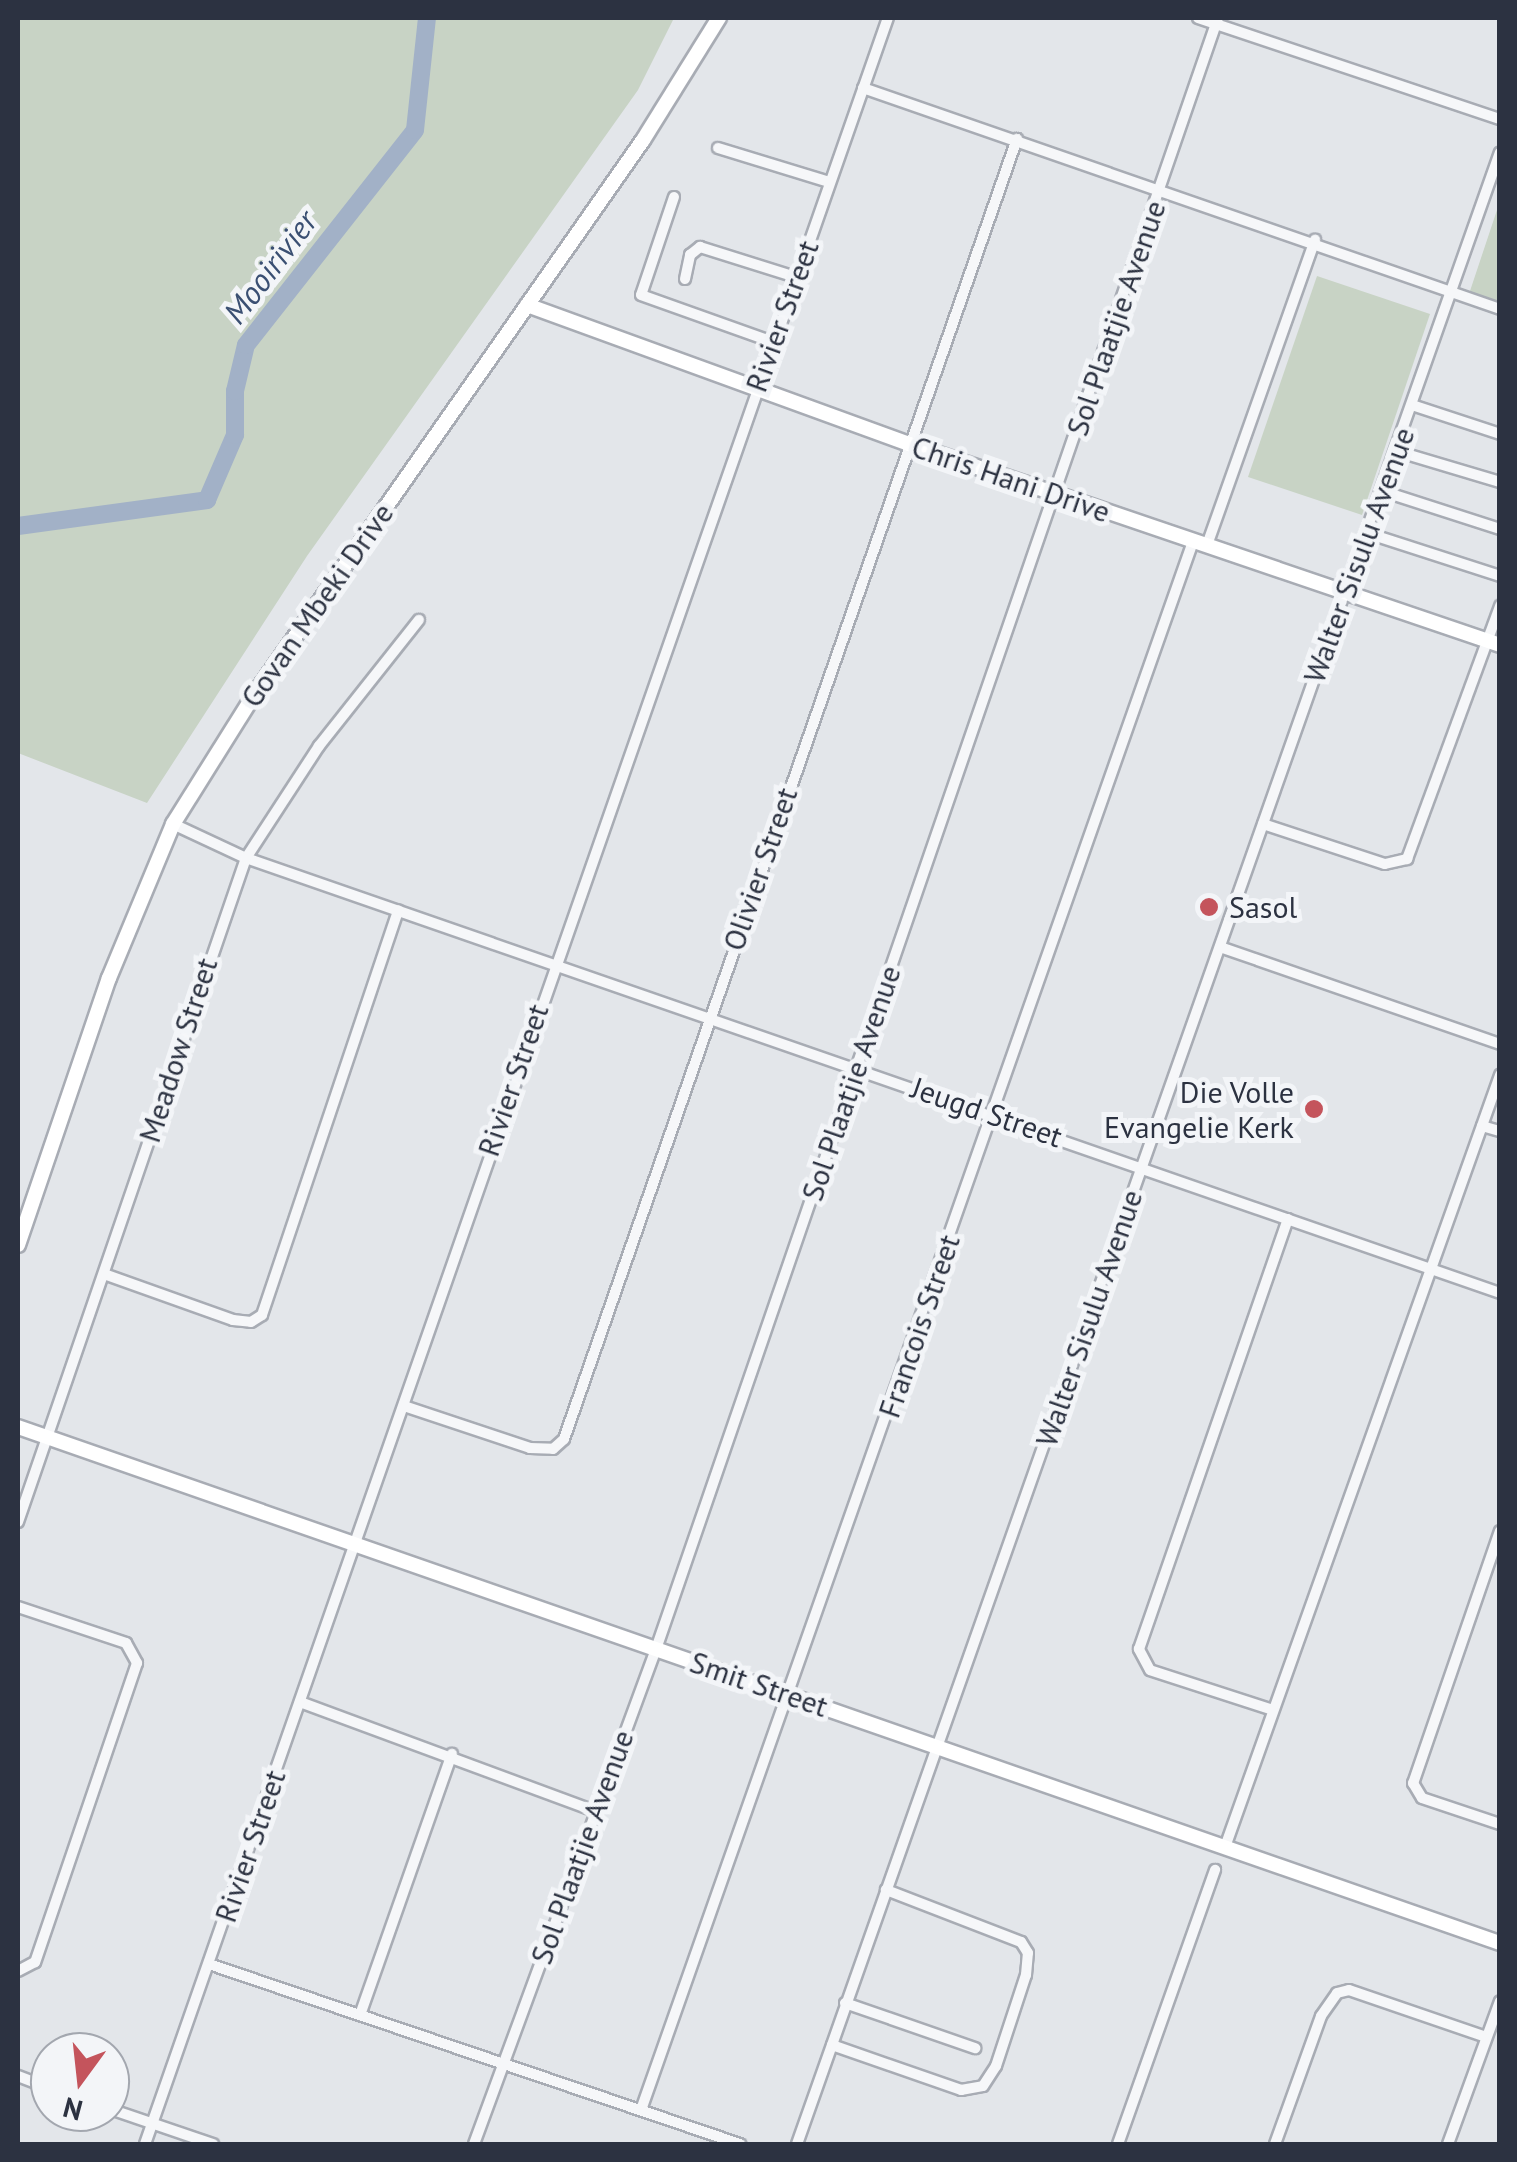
<!DOCTYPE html>
<html>
<head>
<meta charset="utf-8">
<style>
	body { margin:0 }
	#map { position:relative; width:1517px; height:2162px; overflow:hidden; background:#e3e6ea; font-family:"PT Sans",sans-serif }
	div>[style] { position:absolute }
	[style*='--x'] { left:calc(var(--x)*1px); top:calc(var(--y)*1px); width:calc(var(--w)*1px); rotate:calc(var(--a)*1deg) }
	.green>* { inset:0; background:#c8d3c5 }
	.river>* { height:18px; margin:-9px; padding:0 9px; transform-origin:9px; border-radius:9px; background:#a2b1c7 }
	.roads { filter:drop-shadow(2px 0 #a8acb4) drop-shadow(-2px 0 #a8acb4) drop-shadow(0 2px #a8acb4) drop-shadow(0 -2px #a8acb4) }
	.street>* { height:10px; margin:-5px; padding:0 5px; transform-origin:5px; border-radius:5px; background:#f6f7f9 }
	.secondary>* { height:14px; margin:-7px; padding:0 7px; transform-origin:7px; border-radius:7px; background:#fff }
	.dots>* { width:28px; height:28px; translate:-50% -50%; box-sizing:border-box; border:5px solid #f3f5f8; border-radius:50% }
	span { translate:-50% -50%; white-space:nowrap; text-align:center; line-height:1.15; -webkit-text-stroke:10px #f3f5f8; paint-order:stroke }
	.street-label { font-size:30px; color:#2c3241 }
	.poi-label { font-size:30px; color:#2c3241 }
	.left { translate:0 -50%; text-align:left }
	.right { translate:-100% -50%; text-align:right }
	.water-label { font-size:32px; color:#3a4f72; font-style:italic }
	.frame { position:absolute; inset:0; border:20px solid #2c3241; pointer-events:none }
	.north { position:absolute; left:30px; top:2032px; width:100px; height:100px; box-sizing:border-box; background:#f3f5f8; border:2px solid #a3a7af; border-radius:50%; rotate:195deg; font-size:28px; font-weight:700; line-height:40px; text-align:center; color:#2c3241 }
	.north::after { content:''; display:block; margin:auto; width:35px; height:45px; background:#c4545c; clip-path:polygon(50% 0,100% 100%,50% 72%,0 100%) }
</style>
</head>
<body>
<div id="map">
	<div class="green">
		<i style="clip-path:polygon(18px 18px,674px 18px,638px 90px,307px 556px,147px 803px,18px 753px)"></i>
		<i style="clip-path:polygon(1499px 204px,1499px 304px,1469px 294px)"></i>
		<i style="clip-path:polygon(1317px 276px,1430px 314px,1362px 515px,1248px 477px)"></i>
	</div>
	<div class="river">
		<i style="--x:18;--y:526;--w:191;--a:-7.8"></i>
		<i style="--x:207;--y:500;--w:71;--a:-66.7"></i>
		<i style="--x:235;--y:435;--w:44;--a:-90"></i>
		<i style="--x:235;--y:391;--w:47;--a:-76.6"></i>
		<i style="--x:246;--y:345;--w:273;--a:-51.8"></i>
		<i style="--x:415;--y:130;--w:113;--a:-83.9"></i>
	</div>
	<div class="roads">
		<div class="street">
			<i style="--x:1198;--y:18;--w:318;--a:18.5"></i>
			<i style="--x:863;--y:88;--w:674;--a:19.13"></i>
			<i style="--x:718;--y:148;--w:116;--a:17"></i>
			<i style="--x:674;--y:197;--w:103;--a:108.6"></i>
			<i style="--x:641;--y:295;--w:140;--a:19.6"></i>
			<i style="--x:685;--y:279;--w:25;--a:-78"></i>
			<i style="--x:690;--y:255;--w:13;--a:-39"></i>
			<i style="--x:700;--y:247;--w:101;--a:17.4"></i>
			<i style="--x:1412;--y:405;--w:93;--a:18.2"></i>
			<i style="--x:1396;--y:451;--w:109;--a:16.6"></i>
			<i style="--x:1382;--y:491;--w:124;--a:17.9"></i>
			<i style="--x:1367;--y:533;--w:140;--a:17.9"></i>
			<i style="--x:1207;--y:545;--w:324;--a:-70.5"></i>
			<i style="--x:173;--y:824;--w:81;--a:25"></i>
			<i style="--x:246;--y:858;--w:1327;--a:19.13"></i>
			<i style="--x:1263;--y:824;--w:128;--a:18.2"></i>
			<i style="--x:1385;--y:864;--w:23;--a:-13"></i>
			<i style="--x:1407;--y:859;--w:270;--a:-69.8"></i>
			<i style="--x:1220;--y:947;--w:296;--a:19.1"></i>
			<i style="--x:1482;--y:1126;--w:19;--a:16"></i>
			<i style="--x:104;--y:1274;--w:137;--a:19.6"></i>
			<i style="--x:233;--y:1320;--w:18;--a:6"></i>
			<i style="--x:251;--y:1322;--w:13;--a:-32"></i>
			<i style="--x:262;--y:1315;--w:427;--a:-71.4"></i>
			<i style="--x:404;--y:1406;--w:133;--a:18.4"></i>
			<i style="--x:530;--y:1448;--w:23;--a:2"></i>
			<i style="--x:553;--y:1449;--w:15;--a:-42"></i>
			<i style="--x:564;--y:1439;--w:1377;--a:-70.79"></i>
			<i style="--x:18;--y:1522;--w:702;--a:-71.05"></i>
			<i style="--x:246;--y:858;--w:134;--a:-56.9"></i>
			<i style="--x:319;--y:746;--w:161;--a:-51.6"></i>
			<i style="--x:1500;--y:1531;--w:267;--a:109"></i>
			<i style="--x:1413;--y:1783;--w:17;--a:59"></i>
			<i style="--x:1422;--y:1798;--w:82;--a:18.4"></i>
			<i style="--x:18;--y:1607;--w:114;--a:18.4"></i>
			<i style="--x:126;--y:1643;--w:23;--a:61"></i>
			<i style="--x:137;--y:1663;--w:316;--a:108.8"></i>
			<i style="--x:35;--y:1962;--w:19;--a:152"></i>
			<i style="--x:300;--y:1702;--w:314;--a:20.3"></i>
			<i style="--x:1273;--y:1710;--w:129;--a:-162"></i>
			<i style="--x:1150;--y:1670;--w:24;--a:-118"></i>
			<i style="--x:1139;--y:1649;--w:455;--a:-70.9"></i>
			<i style="--x:1225;--y:1847;--w:820;--a:-70.39"></i>
			<i style="--x:209;--y:1964;--w:561;--a:18.73"></i>
			<i style="--x:845;--y:2003;--w:138;--a:19.1"></i>
			<i style="--x:360;--y:2015;--w:277;--a:-70.6"></i>
			<i style="--x:832;--y:2045;--w:137;--a:19.2"></i>
			<i style="--x:961;--y:2090;--w:22;--a:-10"></i>
			<i style="--x:983;--y:2086;--w:24;--a:-57"></i>
			<i style="--x:996;--y:2066;--w:96;--a:-71.8"></i>
			<i style="--x:1026;--y:1975;--w:22;--a:-85"></i>
			<i style="--x:1028;--y:1953;--w:13;--a:-122"></i>
			<i style="--x:1021;--y:1942;--w:145;--a:-158.9"></i>
			<i style="--x:18;--y:2076;--w:34;--a:21"></i>
			<i style="--x:110;--y:2109;--w:109;--a:18.8"></i>
			<i style="--x:641;--y:2110;--w:1662;--a:-70.61"></i>
			<i style="--x:145;--y:2144;--w:2252;--a:-70.74"></i>
			<i style="--x:474;--y:2144;--w:527;--a:-69.81"></i>
			<i style="--x:656;--y:1649;--w:1725;--a:-70.99"></i>
			<i style="--x:797;--y:2144;--w:2112;--a:-70.56"></i>
			<i style="--x:1118;--y:2144;--w:291;--a:-70.5"></i>
			<i style="--x:1275;--y:2144;--w:136;--a:-70.2"></i>
			<i style="--x:1321;--y:2016;--w:28;--a:-55"></i>
			<i style="--x:1337;--y:1993;--w:12;--a:-14"></i>
			<i style="--x:1349;--y:1990;--w:145;--a:18.9"></i>
			<i style="--x:1448;--y:2144;--w:152;--a:-70"></i>
		</div>
		<div class="secondary">
			<i style="--x:527;--y:305;--w:407;--a:20"></i>
			<i style="--x:909;--y:444;--w:624;--a:18.78"></i>
			<i style="--x:18;--y:1245;--w:282;--a:-71.2"></i>
			<i style="--x:109;--y:978;--w:167;--a:-67.4"></i>
			<i style="--x:173;--y:824;--w:149;--a:-57.9"></i>
			<i style="--x:252;--y:698;--w:681;--a:-54.98"></i>
			<i style="--x:643;--y:140;--w:144;--a:-58.1"></i>
			<i style="--x:18;--y:1427;--w:1569;--a:19.2"></i>
		</div>
	</div>
	<div class="dots">
		<i style="left:1209px;top:907px;background:#c4545c"></i>
		<i style="left:1314px;top:1109px;background:#c4545c"></i>
	</div>
	<div class="street-label">
		<span style="left:782px;top:316px;rotate:-70deg">Rivier Street</span>
		<span style="left:1116px;top:318px;rotate:-71deg">Sol Plaatjie Avenue</span>
		<span style="left:1011px;top:479px;rotate:19deg">Chris Hani Drive</span>
		<span style="left:1359px;top:555px;rotate:-70deg">Walter Sisulu Avenue</span>
		<span style="left:317px;top:605px;rotate:-55deg">Govan Mbeki Drive</span>
		<span style="left:760px;top:869px;rotate:-71deg">Olivier Street</span>
		<span style="left:178px;top:1050px;rotate:-72deg">Meadow Street</span>
		<span style="left:513px;top:1080px;rotate:-71deg">Rivier Street</span>
		<span style="left:851px;top:1083px;rotate:-71deg">Sol Plaatjie Avenue</span>
		<span style="left:987px;top:1112px;rotate:19deg">Jeugd Street</span>
		<span style="left:1089px;top:1318px;rotate:-71deg">Walter Sisulu Avenue</span>
		<span style="left:919px;top:1326px;rotate:-71deg">Francois Street</span>
		<span style="left:759px;top:1684px;rotate:19deg">Smit Street</span>
		<span style="left:250px;top:1846px;rotate:-71deg">Rivier Street</span>
		<span style="left:582px;top:1847px;rotate:-70deg">Sol Plaatjie Avenue</span>
	</div>
	<div class="poi-label">
		<span class="left" style="left:1229px;top:907px">Sasol</span>
		<span class="right" style="left:1294px;top:1109px">Die Volle<br>Evangelie Kerk</span>
	</div>
	<div class="water-label">
		<span style="left:270px;top:267px;rotate:-53deg">Mooirivier</span>
	</div>
	<div class="frame"></div>
	<div class="north">N</div>
</div>
</body>
</html>
